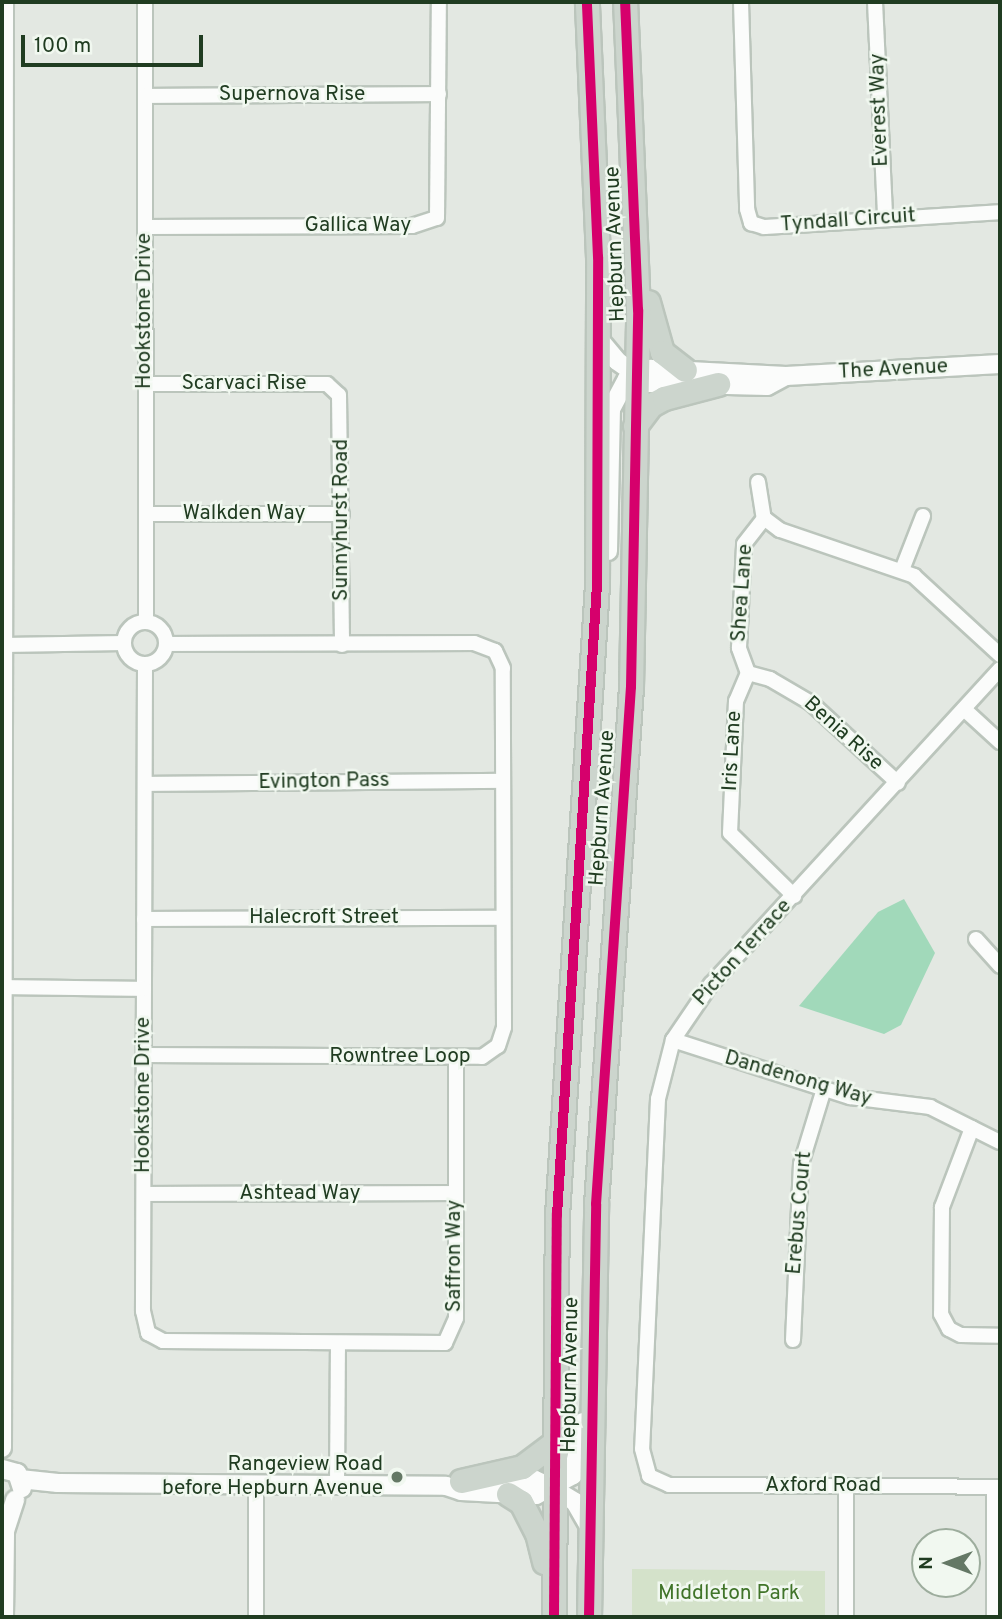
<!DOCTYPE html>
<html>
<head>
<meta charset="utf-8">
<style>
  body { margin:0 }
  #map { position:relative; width:1002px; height:1619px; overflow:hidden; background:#e3e8e2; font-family:Overpass,sans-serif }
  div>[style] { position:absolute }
  .green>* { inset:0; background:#d4e2ca }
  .water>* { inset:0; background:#a1d9ba }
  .roads { filter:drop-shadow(2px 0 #bbc5bc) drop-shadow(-2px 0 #bbc5bc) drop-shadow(0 2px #bbc5bc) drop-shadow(0 -2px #bbc5bc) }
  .minor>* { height:14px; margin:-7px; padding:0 7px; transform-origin:7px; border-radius:7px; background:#fbfcfb }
  .minor>.ring { margin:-7px; padding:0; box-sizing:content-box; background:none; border:14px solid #fbfcfb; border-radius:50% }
  .tertiary>* { height:18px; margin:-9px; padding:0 9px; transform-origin:9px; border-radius:9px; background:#fbfcfb }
  .primary>* { height:23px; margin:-11.5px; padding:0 11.5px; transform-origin:11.5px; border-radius:11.5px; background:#ccd5cd }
  .cycleway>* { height:10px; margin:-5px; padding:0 5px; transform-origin:5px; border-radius:5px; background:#d6006c }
  .dots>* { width:19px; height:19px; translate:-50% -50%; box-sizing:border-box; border:4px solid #f1f8f0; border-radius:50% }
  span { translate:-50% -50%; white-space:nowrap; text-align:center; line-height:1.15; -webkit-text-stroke:5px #f1f8f0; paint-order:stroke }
  .street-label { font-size:21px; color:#203c21 }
  .poi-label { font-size:21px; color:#203c21 }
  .right { translate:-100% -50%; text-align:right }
  .park-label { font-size:21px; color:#407429 }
  .frame { position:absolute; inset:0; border:4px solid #203c21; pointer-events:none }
  .north { position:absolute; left:911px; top:1528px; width:70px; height:70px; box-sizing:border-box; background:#f1f8f0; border:2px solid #9dad9d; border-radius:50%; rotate:270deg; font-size:19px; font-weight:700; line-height:28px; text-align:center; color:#203c21 }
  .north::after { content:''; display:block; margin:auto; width:24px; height:32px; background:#647865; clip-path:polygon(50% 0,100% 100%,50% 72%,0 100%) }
  .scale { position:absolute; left:21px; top:35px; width:182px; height:32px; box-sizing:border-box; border:4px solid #203c21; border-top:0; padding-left:9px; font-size:21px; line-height:24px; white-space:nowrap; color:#203c21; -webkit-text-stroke:5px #f1f8f0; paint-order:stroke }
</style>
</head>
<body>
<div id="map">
  <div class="green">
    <i style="clip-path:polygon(632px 1569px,825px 1571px,825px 1617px,632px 1617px)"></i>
  </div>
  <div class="water">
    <i style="clip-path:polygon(904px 899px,935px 953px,901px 1025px,884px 1034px,799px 1006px,878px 912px)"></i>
  </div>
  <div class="roads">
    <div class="minor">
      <i style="left:145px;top:2px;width:619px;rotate:89.91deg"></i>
      <i style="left:741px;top:2px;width:207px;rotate:88.3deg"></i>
      <i style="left:747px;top:209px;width:15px;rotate:74deg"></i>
      <i style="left:751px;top:223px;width:14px;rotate:17deg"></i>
      <i style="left:764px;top:227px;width:236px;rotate:-3.6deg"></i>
      <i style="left:875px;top:2px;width:216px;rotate:87.3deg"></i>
      <i style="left:145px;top:96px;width:294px;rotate:-0.4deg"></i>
      <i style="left:145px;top:227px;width:267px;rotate:-0.2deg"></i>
      <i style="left:412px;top:226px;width:26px;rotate:-18deg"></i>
      <i style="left:437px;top:218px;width:216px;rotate:-89.5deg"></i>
      <i style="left:146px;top:384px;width:181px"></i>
      <i style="left:327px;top:384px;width:16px;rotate:43deg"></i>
      <i style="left:339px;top:395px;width:250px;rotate:89.3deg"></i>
      <i style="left:758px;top:482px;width:36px;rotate:81deg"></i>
      <i style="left:764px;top:518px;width:20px;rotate:37deg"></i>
      <i style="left:780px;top:530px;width:142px;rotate:18.9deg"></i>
      <i style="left:914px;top:576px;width:117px;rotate:42.6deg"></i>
      <i style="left:146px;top:514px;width:196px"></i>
      <i style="left:902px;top:570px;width:58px;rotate:-68.7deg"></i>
      <i class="ring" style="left:124px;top:622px;width:28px;height:28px"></i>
      <i style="left:4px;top:645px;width:120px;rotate:-1deg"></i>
      <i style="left:145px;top:664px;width:647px;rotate:90.18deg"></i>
      <i style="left:143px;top:1311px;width:23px;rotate:77deg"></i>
      <i style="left:148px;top:1333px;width:17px;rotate:28deg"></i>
      <i style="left:163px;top:1341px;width:282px;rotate:0.4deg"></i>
      <i style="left:445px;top:1343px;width:27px;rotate:-66deg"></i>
      <i style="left:456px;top:1318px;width:261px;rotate:-90deg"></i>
      <i style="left:1000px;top:669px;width:427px;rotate:132.5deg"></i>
      <i style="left:711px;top:984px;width:68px;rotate:124.2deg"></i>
      <i style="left:673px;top:1040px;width:61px;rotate:104.3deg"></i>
      <i style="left:658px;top:1099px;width:350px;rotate:92.6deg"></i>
      <i style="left:642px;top:1449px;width:28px;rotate:75deg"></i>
      <i style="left:649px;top:1476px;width:22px;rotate:24deg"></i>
      <i style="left:669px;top:1485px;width:331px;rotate:0.3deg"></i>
      <i style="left:748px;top:673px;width:30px;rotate:113deg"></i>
      <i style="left:736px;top:701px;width:132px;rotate:92.6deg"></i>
      <i style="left:730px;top:833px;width:90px;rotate:44.5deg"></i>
      <i style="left:748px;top:673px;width:23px;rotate:15deg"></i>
      <i style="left:770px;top:679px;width:48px;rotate:30.3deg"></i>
      <i style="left:811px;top:703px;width:118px;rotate:42.6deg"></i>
      <i style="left:748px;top:673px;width:27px;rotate:-110deg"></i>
      <i style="left:739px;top:648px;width:104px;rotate:-87.2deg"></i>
      <i style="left:744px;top:544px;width:33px;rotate:-52deg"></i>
      <i style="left:964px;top:709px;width:49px;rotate:42.5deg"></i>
      <i style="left:145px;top:784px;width:358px;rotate:-0.5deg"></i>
      <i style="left:144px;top:919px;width:359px;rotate:-0.2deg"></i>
      <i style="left:976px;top:939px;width:36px;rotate:48deg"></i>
      <i style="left:3px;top:987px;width:141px;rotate:0.8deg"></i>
      <i style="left:673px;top:1040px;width:186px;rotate:17.9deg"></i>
      <i style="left:850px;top:1097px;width:81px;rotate:7.1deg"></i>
      <i style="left:930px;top:1107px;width:78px;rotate:26.6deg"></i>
      <i style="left:144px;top:1055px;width:338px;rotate:0.3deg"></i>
      <i style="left:482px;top:1057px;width:19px;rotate:-35deg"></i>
      <i style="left:498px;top:1046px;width:20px;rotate:-72deg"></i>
      <i style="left:504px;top:1027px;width:359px;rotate:-90.2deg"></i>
      <i style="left:503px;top:668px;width:19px;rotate:-115deg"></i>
      <i style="left:495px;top:651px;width:22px;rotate:-159deg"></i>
      <i style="left:474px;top:643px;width:307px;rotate:179.8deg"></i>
      <i style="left:972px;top:1128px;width:85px;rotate:110.8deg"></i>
      <i style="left:942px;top:1207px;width:107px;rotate:90.5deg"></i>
      <i style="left:941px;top:1314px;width:17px;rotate:62deg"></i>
      <i style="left:949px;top:1329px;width:13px;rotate:27deg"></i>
      <i style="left:961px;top:1335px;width:39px;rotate:1deg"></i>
      <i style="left:144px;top:1194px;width:312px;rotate:-0.2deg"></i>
      <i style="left:793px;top:1340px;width:176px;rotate:-87.4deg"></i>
      <i style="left:801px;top:1164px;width:78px;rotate:-73deg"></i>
      <i style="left:337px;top:1483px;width:138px;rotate:-89.6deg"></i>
      <i style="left:256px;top:1484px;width:133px;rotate:90deg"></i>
      <i style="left:994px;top:1487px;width:130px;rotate:90deg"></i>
      <i style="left:846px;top:1617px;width:131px;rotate:-90deg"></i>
    </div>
    <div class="tertiary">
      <i style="left:598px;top:338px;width:30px;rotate:50deg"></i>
      <i style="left:617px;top:361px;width:38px;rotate:35deg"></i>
      <i style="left:648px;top:383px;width:119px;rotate:1.4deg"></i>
      <i style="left:767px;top:386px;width:21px;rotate:-28deg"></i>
      <i style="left:608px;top:551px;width:142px;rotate:-88.8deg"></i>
      <i style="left:611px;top:409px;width:34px;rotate:-62deg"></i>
      <i style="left:627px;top:379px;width:26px;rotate:-23deg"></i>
      <i style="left:651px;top:369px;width:135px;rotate:3deg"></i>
      <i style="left:786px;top:376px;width:214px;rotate:-3.2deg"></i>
      <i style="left:2px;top:1448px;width:1446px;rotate:-89.92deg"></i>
      <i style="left:2px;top:1469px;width:16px;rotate:15deg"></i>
      <i style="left:17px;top:1473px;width:16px;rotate:72deg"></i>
      <i style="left:20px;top:1479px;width:38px;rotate:6deg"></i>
      <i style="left:58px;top:1483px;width:388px;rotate:0.4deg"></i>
      <i style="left:446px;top:1486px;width:16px;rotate:18deg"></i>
      <i style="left:461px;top:1491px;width:75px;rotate:3.1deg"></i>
      <i style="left:536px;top:1495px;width:42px;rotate:-28.4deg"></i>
      <i style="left:573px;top:1475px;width:54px;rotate:-79.3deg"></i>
      <i style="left:490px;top:1481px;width:45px;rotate:-1.3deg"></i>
      <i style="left:535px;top:1480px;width:19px;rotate:25deg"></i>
      <i style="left:552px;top:1488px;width:27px;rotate:31deg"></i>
      <i style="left:575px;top:1502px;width:28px;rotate:60deg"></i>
      <i style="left:4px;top:1617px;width:86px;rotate:-89.3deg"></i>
      <i style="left:5px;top:1531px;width:33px;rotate:-72deg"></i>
    </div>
    <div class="primary">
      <i style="left:648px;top:302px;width:52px;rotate:74.4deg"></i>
      <i style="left:662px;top:352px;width:29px;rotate:38deg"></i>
      <i style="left:635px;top:426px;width:26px;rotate:-53deg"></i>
      <i style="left:651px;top:405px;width:15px;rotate:-28deg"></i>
      <i style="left:664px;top:398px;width:56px;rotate:-14.5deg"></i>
      <i style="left:461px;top:1481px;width:63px;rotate:-12.9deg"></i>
      <i style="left:522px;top:1467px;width:38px;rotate:-37deg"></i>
      <i style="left:508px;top:1494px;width:15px;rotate:32deg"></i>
      <i style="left:521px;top:1502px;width:35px;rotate:63deg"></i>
      <i style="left:537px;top:1533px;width:30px;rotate:76deg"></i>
      <i style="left:554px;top:1617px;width:402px;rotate:-89.6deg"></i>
      <i style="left:557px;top:1215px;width:631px;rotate:-86.37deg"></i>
      <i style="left:597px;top:585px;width:328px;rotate:-89.8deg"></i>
      <i style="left:598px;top:257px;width:255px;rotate:-92.5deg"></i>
      <i style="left:589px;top:1617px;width:413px;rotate:-89deg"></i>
      <i style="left:596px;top:1204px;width:518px;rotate:-86.13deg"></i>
      <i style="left:631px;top:687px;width:377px;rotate:-88.9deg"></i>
      <i style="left:638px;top:310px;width:308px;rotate:-92.4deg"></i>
    </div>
  </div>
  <div class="cycleway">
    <i style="left:554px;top:1617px;width:402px;rotate:-89.6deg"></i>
    <i style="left:557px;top:1215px;width:631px;rotate:-86.37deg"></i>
    <i style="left:597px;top:585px;width:328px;rotate:-89.8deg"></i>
    <i style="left:598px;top:257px;width:255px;rotate:-92.5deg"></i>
    <i style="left:589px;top:1617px;width:413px;rotate:-89deg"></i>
    <i style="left:596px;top:1204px;width:518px;rotate:-86.13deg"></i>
    <i style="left:631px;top:687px;width:377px;rotate:-88.9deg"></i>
    <i style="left:638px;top:310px;width:308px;rotate:-92.4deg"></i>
  </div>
  <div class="dots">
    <i style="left:397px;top:1477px;background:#647865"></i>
  </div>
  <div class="street-label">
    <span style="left:292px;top:95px">Supernova Rise</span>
    <span style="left:880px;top:110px;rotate:-92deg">Everest Way</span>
    <span style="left:848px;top:221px;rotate:-4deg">Tyndall Circuit</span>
    <span style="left:358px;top:226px">Gallica Way</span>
    <span style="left:616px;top:244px;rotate:-92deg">Hepburn Avenue</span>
    <span style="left:145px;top:311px;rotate:-90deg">Hookstone Drive</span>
    <span style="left:893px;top:370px;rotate:-3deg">The Avenue</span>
    <span style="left:244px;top:384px">Scarvaci Rise</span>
    <span style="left:244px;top:514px">Walkden Way</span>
    <span style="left:342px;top:520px;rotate:-90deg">Sunnyhurst Road</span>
    <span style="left:743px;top:593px;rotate:-86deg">Shea Lane</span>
    <span style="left:843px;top:734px;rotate:42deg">Benia Rise</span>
    <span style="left:733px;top:751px;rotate:-87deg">Iris Lane</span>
    <span style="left:324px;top:782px;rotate:-1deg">Evington Pass</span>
    <span style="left:603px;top:808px;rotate:-86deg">Hepburn Avenue</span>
    <span style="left:324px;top:918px">Halecroft Street</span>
    <span style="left:743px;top:953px;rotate:-48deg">Picton Terrace</span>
    <span style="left:400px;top:1057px">Rowntree Loop</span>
    <span style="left:798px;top:1079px;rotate:16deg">Dandenong Way</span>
    <span style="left:144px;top:1095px;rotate:-90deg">Hookstone Drive</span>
    <span style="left:300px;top:1194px">Ashtead Way</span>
    <span style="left:800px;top:1213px;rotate:-85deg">Erebus Court</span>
    <span style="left:455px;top:1256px;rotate:-90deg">Saffron Way</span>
    <span style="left:571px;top:1375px;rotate:-89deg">Hepburn Avenue</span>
    <span style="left:823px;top:1486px">Axford Road</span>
  </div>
  <div class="poi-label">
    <span class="right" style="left:383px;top:1477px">Rangeview Road<br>before Hepburn Avenue</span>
  </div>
  <div class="park-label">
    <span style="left:729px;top:1594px">Middleton Park</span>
  </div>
  <div class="frame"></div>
  <div class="north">N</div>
  <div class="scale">100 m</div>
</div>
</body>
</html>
